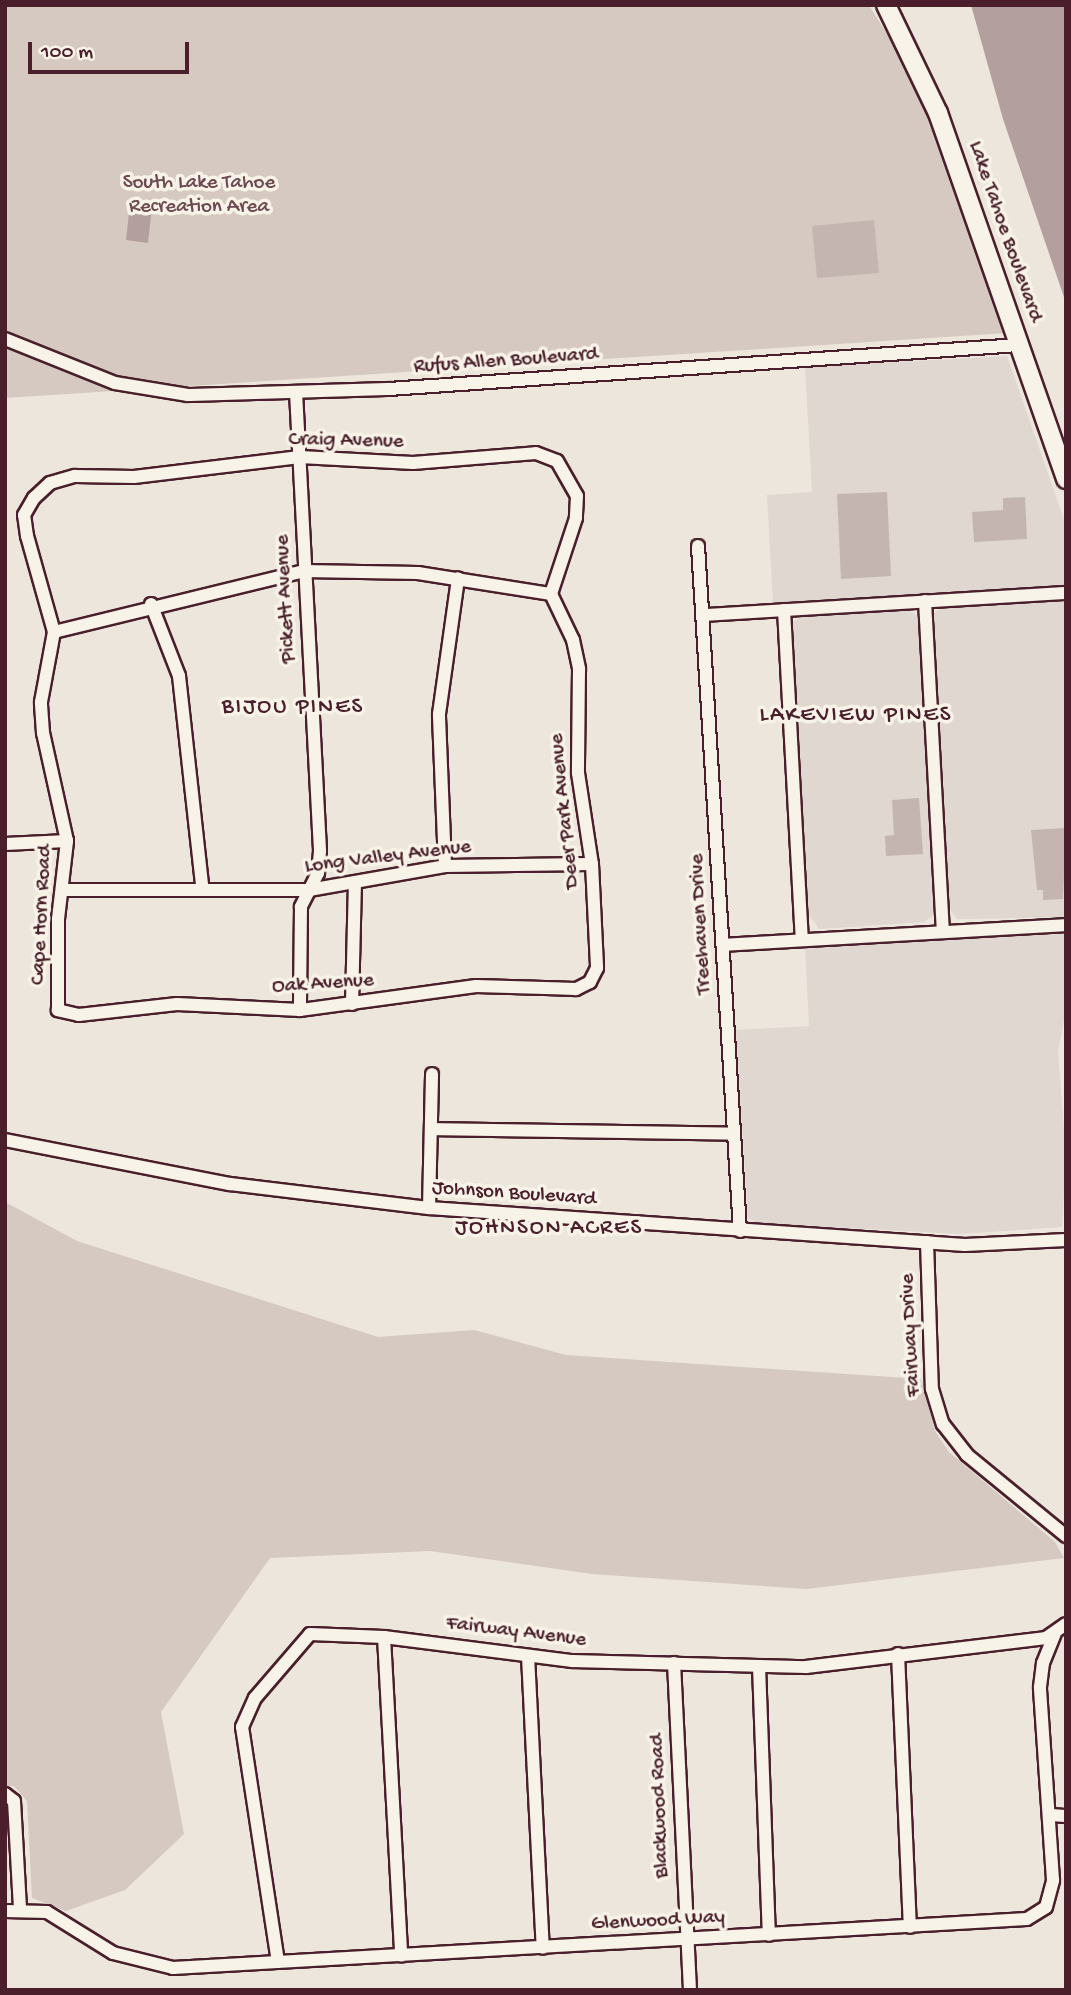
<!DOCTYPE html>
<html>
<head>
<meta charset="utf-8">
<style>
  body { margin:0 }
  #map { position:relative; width:1071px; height:1995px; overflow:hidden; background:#ece6dd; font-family:"Gochi Hand",sans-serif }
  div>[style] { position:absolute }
  .built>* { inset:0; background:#e0d7d0 }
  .green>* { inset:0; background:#d5c9c2 }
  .water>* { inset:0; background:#b39f9d }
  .building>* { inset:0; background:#c4b5b0 }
  .roads { filter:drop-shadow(2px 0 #4a1f2b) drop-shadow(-2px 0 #4a1f2b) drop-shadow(0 2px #4a1f2b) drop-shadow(0 -2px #4a1f2b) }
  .minor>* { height:12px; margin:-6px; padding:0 6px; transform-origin:6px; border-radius:6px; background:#f7f3e8 }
  .highway>* { height:18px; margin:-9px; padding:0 9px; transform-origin:9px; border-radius:9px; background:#f7f3e8 }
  span { translate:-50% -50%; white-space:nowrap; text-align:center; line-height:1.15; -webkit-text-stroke:7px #f7f3e8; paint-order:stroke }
  .park-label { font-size:21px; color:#6d4a51 }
  .street-label { font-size:21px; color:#4a1f2b }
  .neighbourhood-label { font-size:23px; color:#4a1f2b; letter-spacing:2px }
  .frame { position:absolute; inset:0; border:7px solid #4a1f2b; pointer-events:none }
  .scale { position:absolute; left:28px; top:42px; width:161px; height:32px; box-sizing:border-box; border:4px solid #4a1f2b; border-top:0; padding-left:9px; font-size:21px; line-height:24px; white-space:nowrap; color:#4a1f2b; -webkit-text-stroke:5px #f7f3e8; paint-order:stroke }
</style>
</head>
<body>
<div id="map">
  <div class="built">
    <i style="clip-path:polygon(1007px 356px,1066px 525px,1066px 586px,773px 604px,767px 495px,812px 492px,805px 367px)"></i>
    <i style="clip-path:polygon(1066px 599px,1066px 917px,957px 919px,950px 909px,934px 613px,943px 607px)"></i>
    <i style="clip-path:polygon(906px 609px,917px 615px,920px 627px,936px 914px,924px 922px,819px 929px,809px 915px,793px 622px,803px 616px)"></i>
    <i style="clip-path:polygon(1066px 934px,1066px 1010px,1058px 1051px,1066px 1157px,1062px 1227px,961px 1234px,758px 1223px,748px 1218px,736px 1030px,809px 1026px,805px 945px)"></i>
  </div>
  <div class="green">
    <i style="clip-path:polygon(5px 5px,869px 5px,919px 86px,1007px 333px,5px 398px)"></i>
    <i style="clip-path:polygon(5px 1202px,77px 1241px,378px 1337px,474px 1330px,566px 1355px,921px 1379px,935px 1431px,949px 1452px,1055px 1542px,1064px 1558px,806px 1589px,592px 1574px,430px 1551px,270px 1558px,161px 1712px,184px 1834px,125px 1890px,66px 1911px,32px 1898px,27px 1801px,14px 1786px,5px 1786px)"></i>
  </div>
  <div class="water">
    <i style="clip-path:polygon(971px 5px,1066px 5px,1066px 303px,1003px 119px)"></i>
    <i style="clip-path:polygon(130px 204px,152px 207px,148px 243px,126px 240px)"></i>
  </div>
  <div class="building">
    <i style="clip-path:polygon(874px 220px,879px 273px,817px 278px,812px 226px)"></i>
    <i style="clip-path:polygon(887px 492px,891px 576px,841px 579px,837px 494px)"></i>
    <i style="clip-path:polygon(1025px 497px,1027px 539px,974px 542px,972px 512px,1003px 510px,1003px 498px)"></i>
    <i style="clip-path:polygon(919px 798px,923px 854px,886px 856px,885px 836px,894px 835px,892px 800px)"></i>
    <i style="clip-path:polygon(1066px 828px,1063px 899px,1043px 900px,1043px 890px,1037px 890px,1031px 830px)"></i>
  </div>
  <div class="roads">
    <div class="minor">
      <i style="left:5px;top:339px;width:118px;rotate:21.8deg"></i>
      <i style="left:115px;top:383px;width:74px;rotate:9.3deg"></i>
      <i style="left:188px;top:395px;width:201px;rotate:-1.7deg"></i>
      <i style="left:389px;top:389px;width:631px;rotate:-4deg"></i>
      <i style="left:296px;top:392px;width:460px;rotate:87deg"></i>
      <i style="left:320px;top:851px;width:22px;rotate:95deg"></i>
      <i style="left:318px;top:873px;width:38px;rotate:117deg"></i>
      <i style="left:301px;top:907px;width:103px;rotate:90.6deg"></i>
      <i style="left:536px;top:453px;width:22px;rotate:21deg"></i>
      <i style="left:557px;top:461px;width:40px;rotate:60.3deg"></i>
      <i style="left:577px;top:496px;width:22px;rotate:93deg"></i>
      <i style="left:576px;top:518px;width:80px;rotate:108.2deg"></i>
      <i style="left:551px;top:594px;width:51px;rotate:64.4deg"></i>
      <i style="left:573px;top:640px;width:30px;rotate:78deg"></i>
      <i style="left:579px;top:669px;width:104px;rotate:90.6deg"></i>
      <i style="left:578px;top:773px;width:92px;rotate:81.3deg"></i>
      <i style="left:592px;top:864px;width:104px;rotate:87.2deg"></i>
      <i style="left:597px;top:968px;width:16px;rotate:117deg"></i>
      <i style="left:590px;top:982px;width:16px;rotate:153deg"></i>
      <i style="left:576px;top:989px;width:100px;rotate:-178.3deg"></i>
      <i style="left:476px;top:986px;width:178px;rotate:172.2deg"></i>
      <i style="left:300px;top:1010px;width:123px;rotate:-177.2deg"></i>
      <i style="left:177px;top:1004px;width:99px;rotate:173.6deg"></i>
      <i style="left:79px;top:1015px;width:22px;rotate:-167deg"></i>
      <i style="left:58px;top:1010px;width:91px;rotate:-90deg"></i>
      <i style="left:58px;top:919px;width:79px;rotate:-83.4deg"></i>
      <i style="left:67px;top:841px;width:111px;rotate:-102.5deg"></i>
      <i style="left:43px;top:733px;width:31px;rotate:-94deg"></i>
      <i style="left:41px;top:702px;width:71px;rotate:-79.5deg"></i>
      <i style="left:54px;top:632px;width:100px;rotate:-105.7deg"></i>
      <i style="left:27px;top:536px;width:21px;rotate:-98deg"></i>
      <i style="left:24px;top:515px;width:20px;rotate:-60deg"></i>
      <i style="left:34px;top:498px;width:22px;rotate:-43deg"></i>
      <i style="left:50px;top:483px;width:26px;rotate:-16deg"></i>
      <i style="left:75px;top:476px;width:59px;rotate:1deg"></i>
      <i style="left:134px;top:477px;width:167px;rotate:-6.9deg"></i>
      <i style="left:300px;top:457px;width:113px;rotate:3deg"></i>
      <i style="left:413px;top:463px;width:123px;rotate:-4.6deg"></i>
      <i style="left:698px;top:546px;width:686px;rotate:86.49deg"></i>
      <i style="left:925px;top:601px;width:329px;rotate:86.9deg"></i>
      <i style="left:151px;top:604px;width:77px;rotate:68.7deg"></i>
      <i style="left:179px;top:676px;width:211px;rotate:83.7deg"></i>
      <i style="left:784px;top:610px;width:329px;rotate:86.9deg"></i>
      <i style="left:705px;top:615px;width:362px;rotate:-3.5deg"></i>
      <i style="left:54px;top:632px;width:257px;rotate:-13.7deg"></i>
      <i style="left:304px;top:571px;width:114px;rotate:1deg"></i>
      <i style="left:418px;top:573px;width:135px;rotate:9deg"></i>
      <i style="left:5px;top:844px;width:62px;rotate:-2.8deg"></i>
      <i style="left:445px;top:866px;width:152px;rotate:-92.3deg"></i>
      <i style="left:439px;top:714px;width:137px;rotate:-82deg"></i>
      <i style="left:63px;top:890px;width:246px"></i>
      <i style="left:309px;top:890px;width:138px;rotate:-10deg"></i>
      <i style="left:445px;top:866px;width:147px;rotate:-0.8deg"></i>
      <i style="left:723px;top:945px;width:344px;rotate:-3.3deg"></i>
      <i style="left:352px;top:1004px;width:121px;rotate:-88.6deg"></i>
      <i style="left:432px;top:1129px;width:302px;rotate:0.9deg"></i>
      <i style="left:5px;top:1140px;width:229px;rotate:11.1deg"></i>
      <i style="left:230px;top:1184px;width:200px;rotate:6.9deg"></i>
      <i style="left:429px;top:1208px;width:537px;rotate:3.95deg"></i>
      <i style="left:965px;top:1245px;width:101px;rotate:-2.8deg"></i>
      <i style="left:429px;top:1208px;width:134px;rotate:-88.7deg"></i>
      <i style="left:927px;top:1242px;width:147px;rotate:88.1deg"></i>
      <i style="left:932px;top:1389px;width:37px;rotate:73deg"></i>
      <i style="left:943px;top:1424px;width:39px;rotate:52deg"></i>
      <i style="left:967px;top:1455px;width:128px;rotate:39.3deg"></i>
      <i style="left:384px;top:1637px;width:319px;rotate:86.9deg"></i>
      <i style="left:898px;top:1654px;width:273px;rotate:87.5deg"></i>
      <i style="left:528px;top:1656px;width:292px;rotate:87.1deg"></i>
      <i style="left:674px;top:1663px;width:327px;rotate:87.2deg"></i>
      <i style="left:759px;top:1666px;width:269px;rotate:87.9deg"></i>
      <i style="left:5px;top:1794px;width:11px;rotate:38deg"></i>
      <i style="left:14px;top:1801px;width:108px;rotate:86.8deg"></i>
      <i style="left:1050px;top:1815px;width:16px;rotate:4deg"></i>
      <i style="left:5px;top:1911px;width:42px;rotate:1.4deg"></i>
      <i style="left:47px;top:1912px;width:78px;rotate:31.8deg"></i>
      <i style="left:113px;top:1953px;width:62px;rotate:14deg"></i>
      <i style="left:173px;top:1968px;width:855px;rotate:-3.28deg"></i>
      <i style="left:1027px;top:1919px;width:22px;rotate:-32deg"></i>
      <i style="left:1046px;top:1907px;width:28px;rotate:-75deg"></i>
      <i style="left:1053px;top:1880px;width:193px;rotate:-93.9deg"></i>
      <i style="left:1040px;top:1687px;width:24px;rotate:-83deg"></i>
      <i style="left:1043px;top:1663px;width:31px;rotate:-68deg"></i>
      <i style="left:278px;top:1962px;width:238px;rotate:-98.7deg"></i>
      <i style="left:242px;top:1727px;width:32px;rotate:-66deg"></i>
      <i style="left:255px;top:1698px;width:84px;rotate:-49.3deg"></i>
      <i style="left:310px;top:1634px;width:74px;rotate:2.3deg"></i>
      <i style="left:384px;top:1637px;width:190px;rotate:7.3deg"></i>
      <i style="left:572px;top:1661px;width:234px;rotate:1.5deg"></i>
      <i style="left:806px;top:1667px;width:242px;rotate:-6.9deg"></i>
      <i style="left:1046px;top:1638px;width:24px;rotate:-35deg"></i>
    </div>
    <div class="highway">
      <i style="left:886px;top:5px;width:120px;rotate:64.3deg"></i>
      <i style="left:938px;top:113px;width:388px;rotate:70.7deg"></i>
    </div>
  </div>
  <div class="park-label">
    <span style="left:199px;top:196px">South Lake Tahoe<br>Recreation Area</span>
  </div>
  <div class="street-label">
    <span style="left:1004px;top:232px;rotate:71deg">Lake Tahoe Boulevard</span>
    <span style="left:506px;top:362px;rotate:-4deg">Rufus Allen Boulevard</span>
    <span style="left:346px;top:442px;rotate:1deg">Craig Avenue</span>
    <span style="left:287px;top:599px;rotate:-93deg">Pickett Avenue</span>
    <span style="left:566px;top:811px;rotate:-96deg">Deer Park Avenue</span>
    <span style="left:388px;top:858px;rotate:-7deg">Long Valley Avenue</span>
    <span style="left:43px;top:915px;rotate:-87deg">Cape Horn Road</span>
    <span style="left:702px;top:924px;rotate:-93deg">Treehaven Drive</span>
    <span style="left:323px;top:985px;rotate:-4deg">Oak Avenue</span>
    <span style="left:514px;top:1195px;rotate:4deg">Johnson Boulevard</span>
    <span style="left:912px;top:1335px;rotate:-93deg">Fairway Drive</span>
    <span style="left:516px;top:1633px;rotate:7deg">Fairway Avenue</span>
    <span style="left:661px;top:1806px;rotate:-92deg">Blackwood Road</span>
    <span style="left:658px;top:1922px;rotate:-3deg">Glenwood Way</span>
  </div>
  <div class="neighbourhood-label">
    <span style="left:293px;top:708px">BIJOU PINES</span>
    <span style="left:856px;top:716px">LAKEVIEW PINES</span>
    <span style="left:549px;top:1229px">JOHNSON ACRES</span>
  </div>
  <div class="frame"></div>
  <div class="scale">100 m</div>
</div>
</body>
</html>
